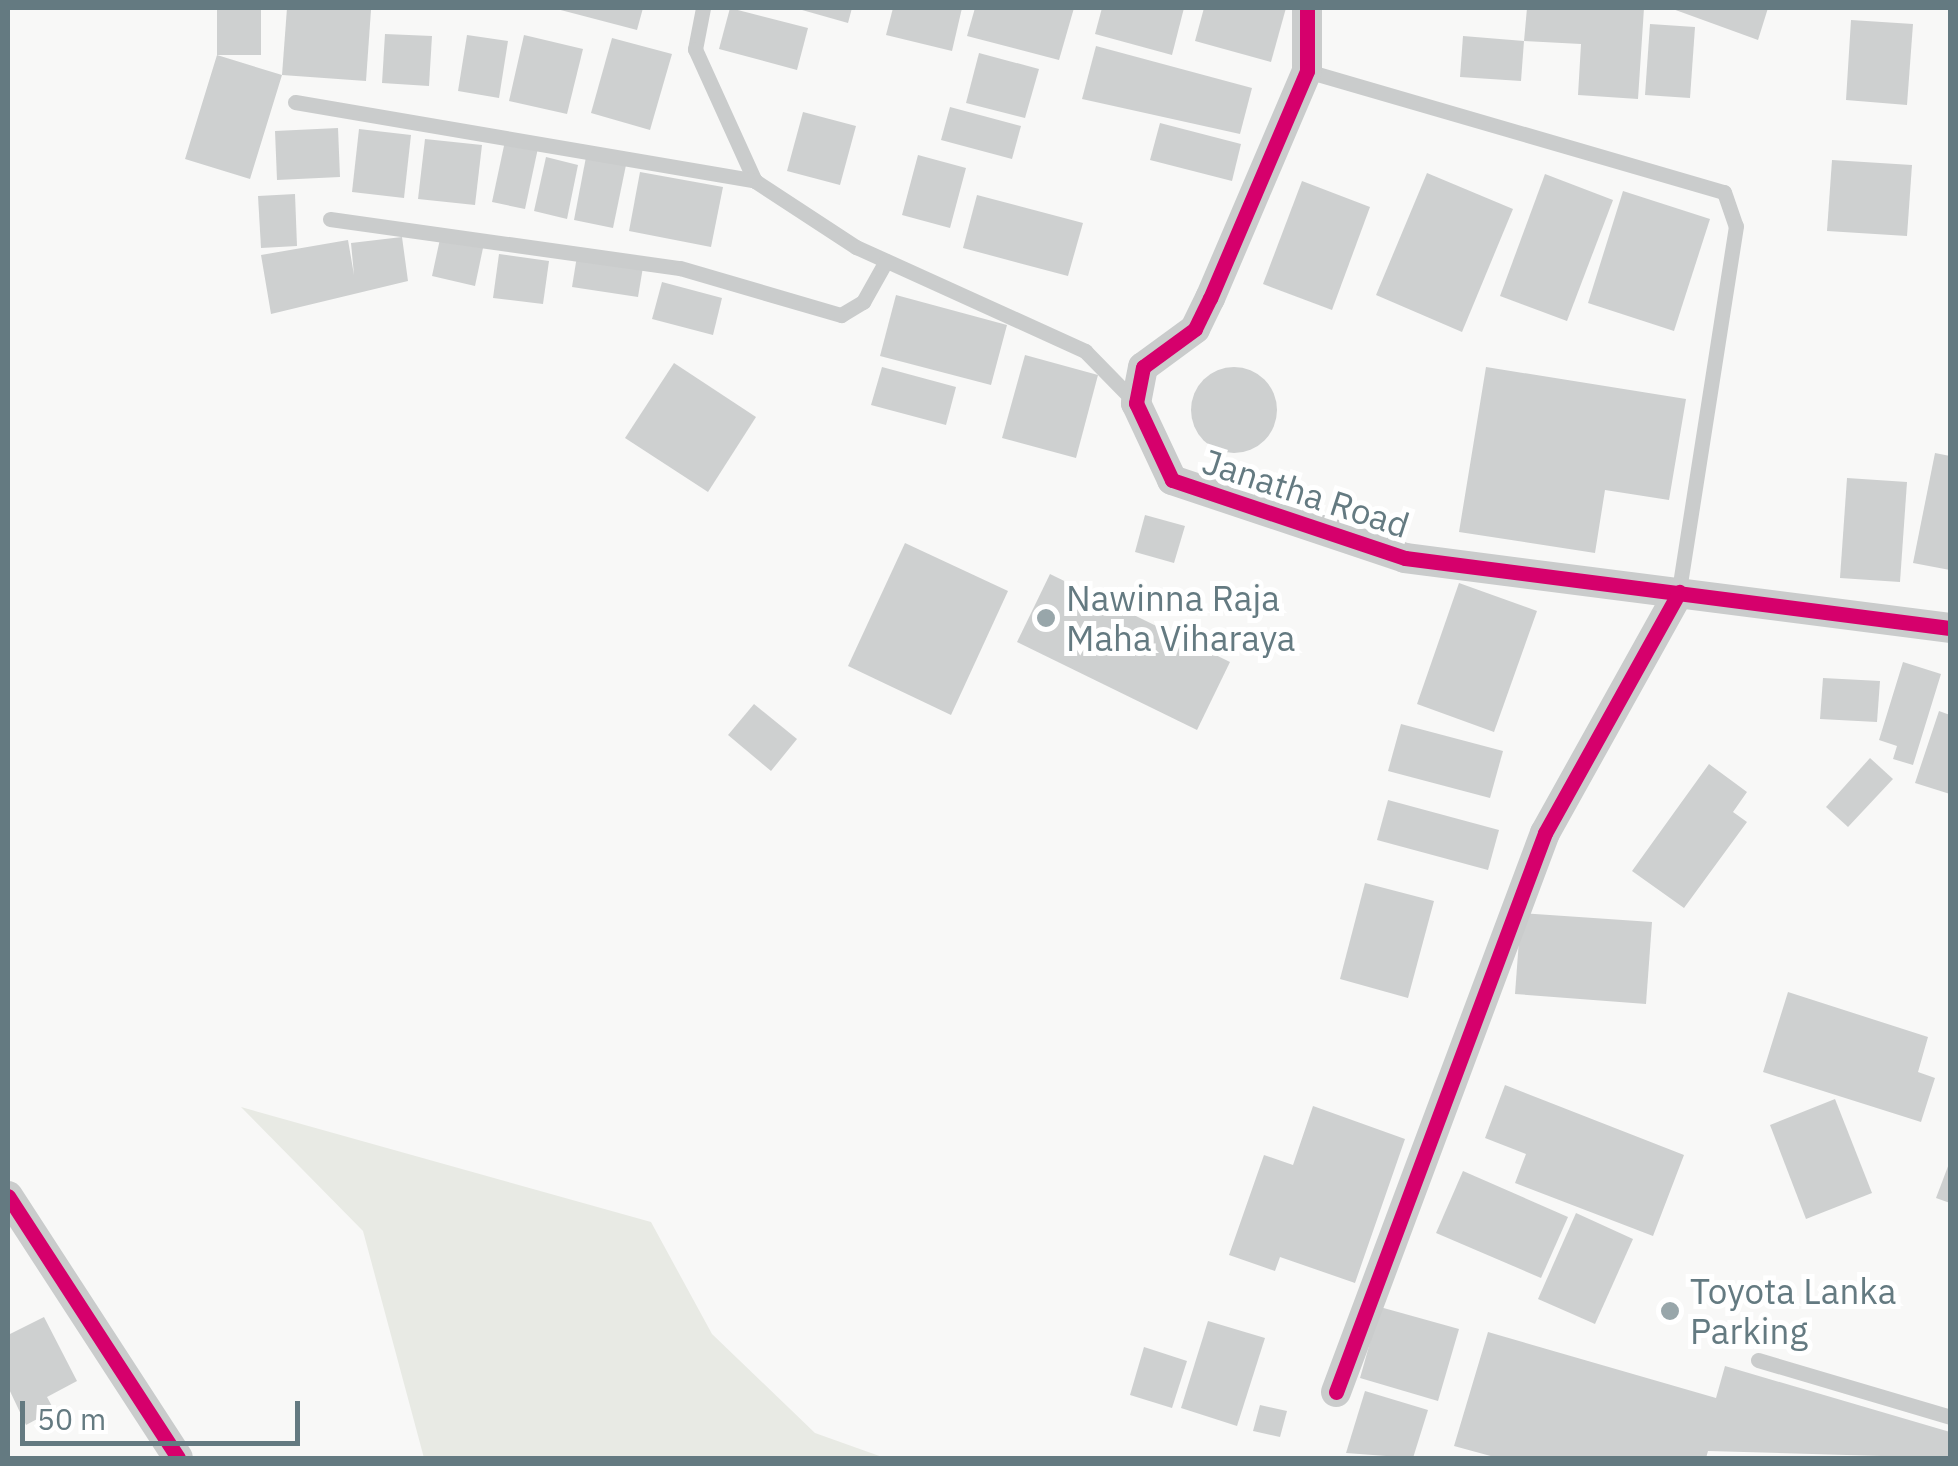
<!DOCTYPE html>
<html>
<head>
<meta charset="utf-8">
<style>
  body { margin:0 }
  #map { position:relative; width:1958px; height:1466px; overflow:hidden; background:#f8f8f7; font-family:"IBM Plex Sans",sans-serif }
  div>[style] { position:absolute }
  .green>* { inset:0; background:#e8eae4 }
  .building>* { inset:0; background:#ced0d0 }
  .round { border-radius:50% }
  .service>* { height:15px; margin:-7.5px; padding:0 7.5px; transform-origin:7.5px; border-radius:7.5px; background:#cacccc }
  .minor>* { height:30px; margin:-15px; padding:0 15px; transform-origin:15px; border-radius:15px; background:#cacccc }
  .cycleway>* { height:15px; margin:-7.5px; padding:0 7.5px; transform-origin:7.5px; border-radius:7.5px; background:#d6006c }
  .dots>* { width:28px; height:28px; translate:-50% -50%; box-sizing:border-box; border:5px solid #fff; border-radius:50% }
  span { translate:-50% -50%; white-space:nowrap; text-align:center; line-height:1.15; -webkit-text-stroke:10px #fff; paint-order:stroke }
  .street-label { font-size:35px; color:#647a81 }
  .poi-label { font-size:35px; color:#647a81 }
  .left { translate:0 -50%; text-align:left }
  .frame { position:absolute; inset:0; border:10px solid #647a81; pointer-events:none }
  .scale { position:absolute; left:20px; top:1401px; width:280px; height:45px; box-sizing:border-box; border:5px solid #647a81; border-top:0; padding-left:12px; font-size:30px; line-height:35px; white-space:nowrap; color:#647a81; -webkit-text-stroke:8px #fff; paint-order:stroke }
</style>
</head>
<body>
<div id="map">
  <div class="green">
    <i style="clip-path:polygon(241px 1107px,651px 1222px,712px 1334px,815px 1433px,885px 1458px,424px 1458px,363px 1231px)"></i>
  </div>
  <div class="building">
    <i style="clip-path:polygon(217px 8px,261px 8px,261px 55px,217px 55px,282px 75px,250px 179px,185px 159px,217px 55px)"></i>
    <i style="clip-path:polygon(287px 8px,371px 10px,366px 81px,282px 75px)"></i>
    <i style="clip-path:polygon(553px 8px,643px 8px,637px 30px)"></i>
    <i style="clip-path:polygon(730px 8px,808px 28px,797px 70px,719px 49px)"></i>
    <i style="clip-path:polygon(795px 8px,852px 8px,848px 23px)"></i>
    <i style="clip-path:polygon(893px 8px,962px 8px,952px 51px,886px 35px)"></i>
    <i style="clip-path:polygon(975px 8px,1074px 8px,1059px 60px,967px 36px)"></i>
    <i style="clip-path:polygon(1102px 8px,1184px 8px,1172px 55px,1095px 34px)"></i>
    <i style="clip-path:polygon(1204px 8px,1286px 8px,1271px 62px,1195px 41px)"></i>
    <i style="clip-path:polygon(1527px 8px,1644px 8px,1638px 99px,1578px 95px,1581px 44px,1524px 41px)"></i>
    <i style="clip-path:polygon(1670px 8px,1768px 8px,1758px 40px)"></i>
    <i style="clip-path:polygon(1851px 20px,1913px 24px,1907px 105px,1846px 100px)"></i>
    <i style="clip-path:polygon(1650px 24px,1695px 27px,1690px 98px,1645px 95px)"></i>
    <i style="clip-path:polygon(385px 34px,432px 36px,429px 86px,382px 83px)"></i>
    <i style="clip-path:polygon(467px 35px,508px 41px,499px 98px,458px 91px)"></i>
    <i style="clip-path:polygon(524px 35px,583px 49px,567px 114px,509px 101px)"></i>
    <i style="clip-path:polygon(1463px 36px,1524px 41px,1521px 81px,1460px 77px)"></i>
    <i style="clip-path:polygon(612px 38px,672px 54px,650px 130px,591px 113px)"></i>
    <i style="clip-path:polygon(1096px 46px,1252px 88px,1240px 134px,1082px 99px)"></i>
    <i style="clip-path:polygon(979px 53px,1039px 69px,1025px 118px,966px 103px)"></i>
    <i style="clip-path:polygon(950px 107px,1021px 126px,1012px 159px,941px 140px)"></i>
    <i style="clip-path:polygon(803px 112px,856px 126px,840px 185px,787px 171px)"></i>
    <i style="clip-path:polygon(1160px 123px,1241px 144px,1232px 181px,1150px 160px)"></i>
    <i style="clip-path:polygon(338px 128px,340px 177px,277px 180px,275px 131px)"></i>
    <i style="clip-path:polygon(359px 129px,411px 135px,404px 198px,352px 192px)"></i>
    <i style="clip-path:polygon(425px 139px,482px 145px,475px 205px,418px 199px)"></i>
    <i style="clip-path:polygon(505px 141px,538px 148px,525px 209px,492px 202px)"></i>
    <i style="clip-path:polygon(918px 155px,966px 168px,950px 228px,902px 215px)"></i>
    <i style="clip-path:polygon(546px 157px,578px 165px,567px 219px,534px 211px)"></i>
    <i style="clip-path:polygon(586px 157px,626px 165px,613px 228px,574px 220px)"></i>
    <i style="clip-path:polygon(1832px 160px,1912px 165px,1907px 236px,1827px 231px)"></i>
    <i style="clip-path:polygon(640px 172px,723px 187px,711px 247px,629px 231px)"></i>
    <i style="clip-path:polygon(1427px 173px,1513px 209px,1462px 332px,1376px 295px)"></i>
    <i style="clip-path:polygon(1545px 174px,1613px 200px,1567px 321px,1500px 296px)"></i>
    <i style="clip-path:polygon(1302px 181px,1370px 207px,1332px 310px,1263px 284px)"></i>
    <i style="clip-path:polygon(1623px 191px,1710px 219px,1674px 331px,1588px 303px)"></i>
    <i style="clip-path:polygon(295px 194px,297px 246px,261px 248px,258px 196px)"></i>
    <i style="clip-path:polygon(977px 195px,1083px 223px,1068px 276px,963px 248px)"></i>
    <i style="clip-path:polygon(402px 237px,408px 281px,271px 314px,261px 255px,348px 240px,354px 275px,351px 243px)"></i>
    <i style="clip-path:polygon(440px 239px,483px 248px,475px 286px,432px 276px)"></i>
    <i style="clip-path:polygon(499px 254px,549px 261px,543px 304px,493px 298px)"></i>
    <i style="clip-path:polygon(577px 256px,643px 267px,638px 297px,572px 287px)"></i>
    <i style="clip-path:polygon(662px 282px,722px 298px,713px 335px,652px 319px)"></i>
    <i style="clip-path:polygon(896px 295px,1007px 325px,991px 385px,880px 356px)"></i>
    <i style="clip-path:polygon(1025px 355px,1098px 375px,1076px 458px,1002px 438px)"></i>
    <i style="clip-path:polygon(674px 363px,756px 417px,708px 492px,625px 438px)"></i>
    <i class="round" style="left:1191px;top:367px;width:86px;height:86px"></i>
    <i style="clip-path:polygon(882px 367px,956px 387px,946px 425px,871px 405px)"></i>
    <i style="clip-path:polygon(1486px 367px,1686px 399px,1669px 500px,1605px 490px,1595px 553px,1459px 532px)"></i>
    <i style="clip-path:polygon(1935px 453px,1950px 456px,1950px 570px,1913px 563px)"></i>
    <i style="clip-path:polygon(1847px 478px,1907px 482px,1900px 582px,1840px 578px)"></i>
    <i style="clip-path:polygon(1145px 515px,1185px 526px,1174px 563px,1135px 552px)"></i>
    <i style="clip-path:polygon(905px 543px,1008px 591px,951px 715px,848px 666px)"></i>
    <i style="clip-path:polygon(1050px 574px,1230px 662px,1197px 730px,1017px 642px)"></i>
    <i style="clip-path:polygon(1459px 583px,1537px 611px,1494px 732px,1417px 704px)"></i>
    <i style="clip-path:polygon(1903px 662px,1941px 674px,1913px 765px,1893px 759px,1897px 746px,1879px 740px)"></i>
    <i style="clip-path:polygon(1823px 678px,1880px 681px,1877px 722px,1820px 719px)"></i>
    <i style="clip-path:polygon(754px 704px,797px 739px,771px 771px,728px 735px)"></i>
    <i style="clip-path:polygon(1939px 711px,1950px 715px,1950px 794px,1915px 783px)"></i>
    <i style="clip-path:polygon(1401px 724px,1503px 751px,1490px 798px,1388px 771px)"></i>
    <i style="clip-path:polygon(1870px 758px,1893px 779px,1848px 827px,1826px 807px)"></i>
    <i style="clip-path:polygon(1709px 764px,1747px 792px,1733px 812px,1747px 822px,1684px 908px,1632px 871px)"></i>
    <i style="clip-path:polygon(1388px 800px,1499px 830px,1488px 870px,1377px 840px)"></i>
    <i style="clip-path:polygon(1365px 883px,1434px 901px,1408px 998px,1340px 979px)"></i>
    <i style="clip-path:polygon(1521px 913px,1652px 922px,1646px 1004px,1515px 994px)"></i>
    <i style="clip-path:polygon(1788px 992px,1928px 1037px,1918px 1072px,1935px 1078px,1921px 1122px,1763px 1072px)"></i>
    <i style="clip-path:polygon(1505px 1085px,1684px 1155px,1653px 1236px,1515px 1183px,1526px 1154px,1485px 1138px)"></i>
    <i style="clip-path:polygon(1835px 1099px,1872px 1193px,1806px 1219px,1770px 1125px)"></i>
    <i style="clip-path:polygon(1313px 1106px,1405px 1139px,1355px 1283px,1280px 1257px,1275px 1271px,1229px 1255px,1264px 1155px,1293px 1165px)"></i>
    <i style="clip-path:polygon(1950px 1161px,1950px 1203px,1936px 1198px)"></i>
    <i style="clip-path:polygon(1463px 1171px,1568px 1217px,1541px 1278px,1436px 1233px)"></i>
    <i style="clip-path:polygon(1576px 1213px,1633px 1239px,1595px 1324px,1538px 1299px)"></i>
    <i style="clip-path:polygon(1380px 1307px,1459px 1329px,1438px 1401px,1360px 1378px)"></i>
    <i style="clip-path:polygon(44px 1317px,77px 1381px,47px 1397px,54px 1410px,26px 1425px,8px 1387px,8px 1335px)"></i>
    <i style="clip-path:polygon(1208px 1321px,1265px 1338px,1237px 1426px,1181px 1408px)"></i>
    <i style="clip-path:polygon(1488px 1332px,1716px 1398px,1725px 1366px,1950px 1432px,1950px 1458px,1708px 1451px,1706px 1458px,1498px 1458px,1454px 1446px)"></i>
    <i style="clip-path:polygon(1144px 1347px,1187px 1361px,1172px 1408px,1130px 1395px)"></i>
    <i style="clip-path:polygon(1365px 1391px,1428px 1410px,1413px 1458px,1346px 1453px)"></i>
    <i style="clip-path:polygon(1260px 1405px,1287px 1411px,1280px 1437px,1253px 1431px)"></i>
  </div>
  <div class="service">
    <i style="left:703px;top:8px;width:42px;rotate:101deg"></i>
    <i style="left:695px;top:49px;width:145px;rotate:65.6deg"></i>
    <i style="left:755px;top:181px;width:121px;rotate:33.2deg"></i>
    <i style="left:856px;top:247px;width:252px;rotate:24.4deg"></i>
    <i style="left:1085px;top:351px;width:71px;rotate:45.6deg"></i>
    <i style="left:1307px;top:71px;width:434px;rotate:16.2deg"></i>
    <i style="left:1724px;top:192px;width:36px;rotate:71deg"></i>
    <i style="left:1736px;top:226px;width:370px;rotate:98.9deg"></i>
    <i style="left:295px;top:102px;width:467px;rotate:9.7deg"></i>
    <i style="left:330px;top:219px;width:353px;rotate:8deg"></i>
    <i style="left:680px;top:268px;width:168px;rotate:16.3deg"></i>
    <i style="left:841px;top:315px;width:26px;rotate:-31deg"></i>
    <i style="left:863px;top:302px;width:47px;rotate:-60.7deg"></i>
    <i style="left:1758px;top:1360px;width:200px;rotate:16.5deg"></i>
  </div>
  <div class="minor">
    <i style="left:1307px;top:8px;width:63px;rotate:90deg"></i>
    <i style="left:1307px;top:71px;width:247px;rotate:113.1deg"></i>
    <i style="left:1210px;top:298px;width:34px;rotate:116deg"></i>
    <i style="left:1195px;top:329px;width:64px;rotate:143.8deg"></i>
    <i style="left:1143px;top:367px;width:37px;rotate:101deg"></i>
    <i style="left:1136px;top:403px;width:85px;rotate:64.9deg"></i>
    <i style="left:1172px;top:480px;width:246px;rotate:18.5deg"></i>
    <i style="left:1405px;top:558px;width:549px;rotate:7.32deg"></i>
    <i style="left:8px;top:1196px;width:312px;rotate:57deg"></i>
    <i style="left:1336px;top:1392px;width:597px;rotate:-69.5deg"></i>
    <i style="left:1545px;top:833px;width:276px;rotate:-60.9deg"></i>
  </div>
  <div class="cycleway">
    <i style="left:1307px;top:8px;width:63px;rotate:90deg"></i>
    <i style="left:1307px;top:71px;width:247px;rotate:113.1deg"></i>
    <i style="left:1210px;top:298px;width:34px;rotate:116deg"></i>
    <i style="left:1195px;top:329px;width:64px;rotate:143.8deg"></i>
    <i style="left:1143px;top:367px;width:37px;rotate:101deg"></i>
    <i style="left:1136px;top:403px;width:85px;rotate:64.9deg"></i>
    <i style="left:1172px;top:480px;width:246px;rotate:18.5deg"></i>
    <i style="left:1405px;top:558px;width:549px;rotate:7.32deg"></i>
    <i style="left:8px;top:1196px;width:312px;rotate:57deg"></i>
    <i style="left:1336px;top:1392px;width:597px;rotate:-69.5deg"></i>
    <i style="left:1545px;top:833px;width:276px;rotate:-60.9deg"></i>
  </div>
  <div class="dots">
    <i style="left:1046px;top:618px;background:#98a6aa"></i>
    <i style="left:1670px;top:1311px;background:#98a6aa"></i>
  </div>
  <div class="street-label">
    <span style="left:1306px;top:493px;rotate:18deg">Janatha Road</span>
  </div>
  <div class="poi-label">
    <span class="left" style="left:1066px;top:618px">Nawinna Raja<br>Maha Viharaya</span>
    <span class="left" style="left:1690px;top:1311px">Toyota Lanka<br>Parking</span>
  </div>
  <div class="frame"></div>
  <div class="scale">50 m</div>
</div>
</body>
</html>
